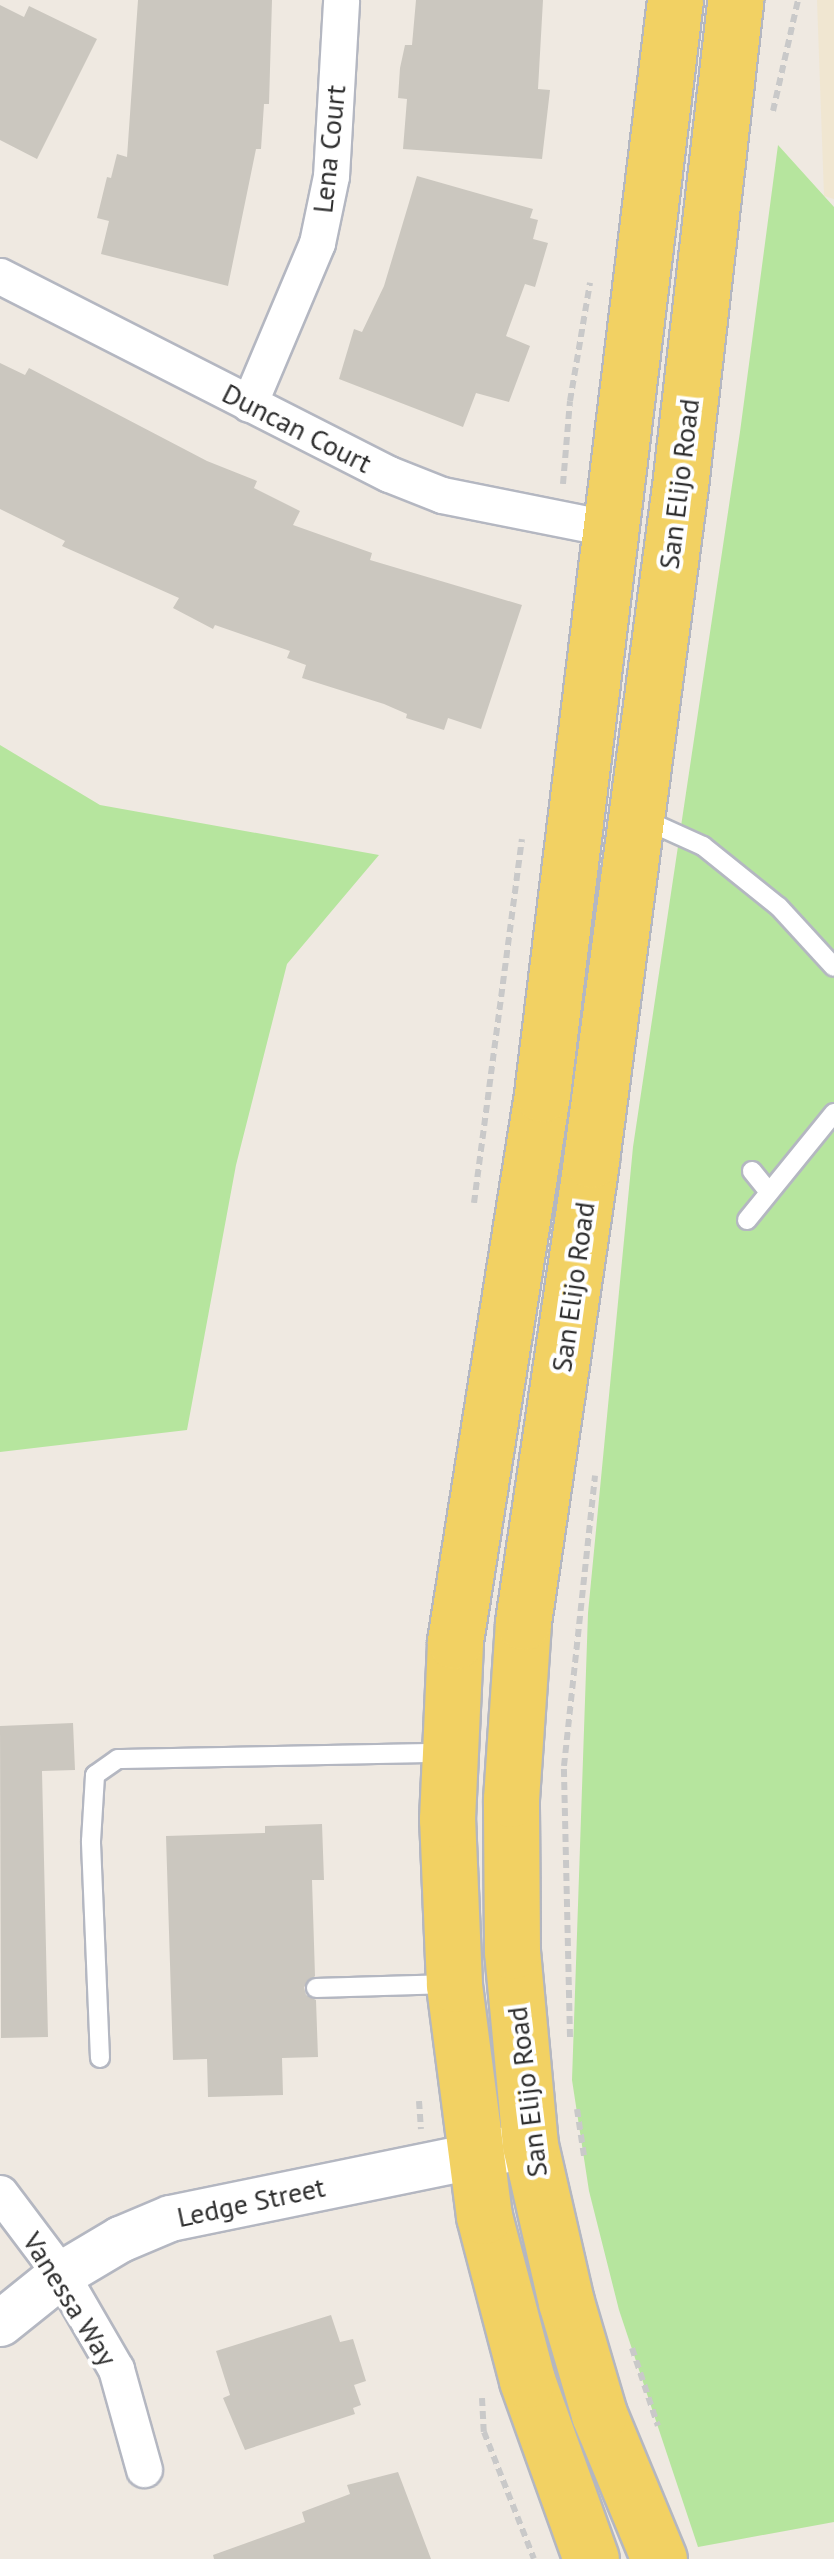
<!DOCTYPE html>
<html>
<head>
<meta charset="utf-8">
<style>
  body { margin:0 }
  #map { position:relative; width:834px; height:2559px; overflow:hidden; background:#efe9e1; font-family:"PT Sans",sans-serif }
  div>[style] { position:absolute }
  .education>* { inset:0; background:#f0e6d1 }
  .green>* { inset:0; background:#b6e59e }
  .building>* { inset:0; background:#cbc7bf }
  .path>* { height:6px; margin-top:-3px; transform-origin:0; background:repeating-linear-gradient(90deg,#c9c9c9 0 8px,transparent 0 13px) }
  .roads { filter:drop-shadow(2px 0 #b4b7c1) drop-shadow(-2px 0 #b4b7c1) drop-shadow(0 2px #b4b7c1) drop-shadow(0 -2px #b4b7c1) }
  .service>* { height:18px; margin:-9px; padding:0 9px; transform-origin:9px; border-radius:9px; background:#fff }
  .minor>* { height:35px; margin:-17.5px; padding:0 17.5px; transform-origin:17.5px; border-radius:17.5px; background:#fff }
  .tertiary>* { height:45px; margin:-22.5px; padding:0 22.5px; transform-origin:22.5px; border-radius:22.5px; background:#fff }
  .primary>* { height:55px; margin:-27.5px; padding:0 27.5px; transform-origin:27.5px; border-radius:27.5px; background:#f2d163 }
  span { translate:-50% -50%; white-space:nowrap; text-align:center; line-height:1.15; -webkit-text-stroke:8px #fff; paint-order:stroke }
  .street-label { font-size:28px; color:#2e2e2e }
</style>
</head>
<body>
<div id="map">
  <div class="education">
    <i style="clip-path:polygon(817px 0,834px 0,834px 199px,824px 196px)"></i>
  </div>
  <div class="green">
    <i style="clip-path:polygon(778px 145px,834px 207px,834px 2522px,698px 2547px,619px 2310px,589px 2191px,572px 2080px,588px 1613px,633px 1147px,740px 432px)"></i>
    <i style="clip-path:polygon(0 745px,100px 805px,379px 855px,287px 964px,236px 1165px,187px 1430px,0 1452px)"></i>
  </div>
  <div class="building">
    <i style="clip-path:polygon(138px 0,272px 0,269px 104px,264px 104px,261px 149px,256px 149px,228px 286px,101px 254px,109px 221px,97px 218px,107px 177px,111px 178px,117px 154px,127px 157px)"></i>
    <i style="clip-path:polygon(416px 0,543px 0,538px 89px,550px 90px,542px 159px,403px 149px,407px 99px,398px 98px,400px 68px,405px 45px,412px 45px)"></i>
    <i style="clip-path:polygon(0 5px,24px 17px,29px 6px,97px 39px,37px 159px,0 140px)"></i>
    <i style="clip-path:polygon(417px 176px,533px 209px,530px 218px,538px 220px,533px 239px,548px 243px,535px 287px,525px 284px,506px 336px,530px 346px,509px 402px,476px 393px,463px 427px,339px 379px,354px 329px,362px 332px,384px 286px)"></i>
    <i style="clip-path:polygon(0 363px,25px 375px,29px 368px,207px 461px,257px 481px,254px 488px,300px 511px,293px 525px,372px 553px,370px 560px,522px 605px,481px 729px,448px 718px,444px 730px,406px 718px,407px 714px,384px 704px,302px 678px,306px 665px,287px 658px,290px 651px,215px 625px,213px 629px,173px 608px,179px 598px,62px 546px,65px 541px,0 509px)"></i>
    <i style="clip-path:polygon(73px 1723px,75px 1770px,42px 1771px,48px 2037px,1px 2038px,0 1726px)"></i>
    <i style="clip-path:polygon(322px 1824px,324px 1880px,312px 1880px,315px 1976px,304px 1987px,306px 1995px,316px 2000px,318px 2057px,282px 2058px,283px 2095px,208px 2097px,207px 2059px,173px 2060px,166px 1836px,265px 1833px,265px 1826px)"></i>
    <i style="clip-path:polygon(331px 2315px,340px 2342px,353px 2339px,366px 2381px,354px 2385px,361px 2405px,353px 2408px,355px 2414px,245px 2450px,223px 2398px,230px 2395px,216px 2351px)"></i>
    <i style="clip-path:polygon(398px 2472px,431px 2559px,214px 2559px,213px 2555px,305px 2522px,302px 2512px,350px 2494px,347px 2485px)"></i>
  </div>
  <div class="path">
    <i style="left:773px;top:111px;width:114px;rotate:-77.3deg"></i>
    <i style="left:563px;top:484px;width:83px;rotate:-85.2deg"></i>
    <i style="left:570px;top:401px;width:120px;rotate:-80.4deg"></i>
    <i style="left:474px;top:1203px;width:367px;rotate:-82.5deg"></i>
    <i style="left:570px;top:2037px;width:271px;rotate:-91.3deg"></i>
    <i style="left:564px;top:1766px;width:292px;rotate:-83.9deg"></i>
    <i style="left:419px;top:2101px;width:28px;rotate:86deg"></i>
    <i style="left:577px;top:2109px;width:48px;rotate:81.5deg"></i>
    <i style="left:632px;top:2348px;width:82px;rotate:71.6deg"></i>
    <i style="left:482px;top:2398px;width:34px;rotate:87deg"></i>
    <i style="left:484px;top:2432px;width:136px;rotate:68.5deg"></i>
  </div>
  <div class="roads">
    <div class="service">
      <i style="left:641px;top:818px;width:68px;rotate:24.3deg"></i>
      <i style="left:703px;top:846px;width:97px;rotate:38.8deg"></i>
      <i style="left:779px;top:907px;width:81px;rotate:47.5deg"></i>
      <i style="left:752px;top:1171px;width:27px;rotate:51deg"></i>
      <i style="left:747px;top:1220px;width:138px;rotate:-50.9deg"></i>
      <i style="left:316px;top:1988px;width:134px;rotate:-1.7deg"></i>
      <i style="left:100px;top:2058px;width:217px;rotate:-92.4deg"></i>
      <i style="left:91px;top:1841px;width:66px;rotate:-86.5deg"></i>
      <i style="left:95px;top:1775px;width:28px;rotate:-35deg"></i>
      <i style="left:118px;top:1759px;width:327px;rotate:-1.1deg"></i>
    </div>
    <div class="minor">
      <i style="left:0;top:276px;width:436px;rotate:27deg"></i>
      <i style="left:389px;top:474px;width:57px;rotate:21.6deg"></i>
      <i style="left:442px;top:495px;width:173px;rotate:11.3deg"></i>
      <i style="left:249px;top:404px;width:175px;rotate:-67.1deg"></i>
      <i style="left:317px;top:243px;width:68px;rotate:-78.2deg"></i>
      <i style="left:331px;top:176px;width:176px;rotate:-86.7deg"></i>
      <i style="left:0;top:2193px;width:101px;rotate:53deg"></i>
      <i style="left:61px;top:2274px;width:110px;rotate:59.9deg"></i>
      <i style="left:116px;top:2369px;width:104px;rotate:74.4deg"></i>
    </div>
    <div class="tertiary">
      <i style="left:0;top:2323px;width:78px;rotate:-38.8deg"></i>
      <i style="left:61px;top:2274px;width:69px;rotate:-30.7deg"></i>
      <i style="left:120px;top:2239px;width:54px;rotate:-22.8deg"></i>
      <i style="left:170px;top:2218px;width:347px;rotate:-11.6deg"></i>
    </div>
    <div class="primary">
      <i style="left:591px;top:2559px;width:190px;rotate:-109.7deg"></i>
      <i style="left:527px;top:2380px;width:170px;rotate:-104.7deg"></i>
      <i style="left:484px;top:2216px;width:234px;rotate:-97.4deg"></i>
      <i style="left:454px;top:1984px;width:165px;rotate:-92.4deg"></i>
      <i style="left:447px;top:1819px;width:178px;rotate:-87.4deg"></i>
      <i style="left:455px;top:1641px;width:554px;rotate:-80.96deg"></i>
      <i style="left:542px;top:1094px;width:1102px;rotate:-83.07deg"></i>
      <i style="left:659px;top:2559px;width:157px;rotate:-112.5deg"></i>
      <i style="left:599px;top:2414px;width:117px;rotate:-106.4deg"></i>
      <i style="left:566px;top:2302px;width:161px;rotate:-102.9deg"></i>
      <i style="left:530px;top:2145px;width:195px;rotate:-95.3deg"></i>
      <i style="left:512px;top:1951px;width:152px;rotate:-90.4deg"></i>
      <i style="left:511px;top:1799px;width:177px;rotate:-86.1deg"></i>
      <i style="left:523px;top:1622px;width:467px;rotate:-81.6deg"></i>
      <i style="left:591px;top:1160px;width:680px;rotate:-82.48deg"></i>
      <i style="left:680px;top:486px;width:489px;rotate:-83.5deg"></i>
    </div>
  </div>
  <div class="street-label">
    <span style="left:329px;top:149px;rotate:-84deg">Lena Court</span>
    <span style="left:297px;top:428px;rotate:27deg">Duncan Court</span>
    <span style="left:679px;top:484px;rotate:-83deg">San Elijo Road</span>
    <span style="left:573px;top:1287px;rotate:-82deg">San Elijo Road</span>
    <span style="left:527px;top:2092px;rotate:-97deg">San Elijo Road</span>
    <span style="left:251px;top:2202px;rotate:-12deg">Ledge Street</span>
    <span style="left:70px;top:2299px;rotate:58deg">Vanessa Way</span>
  </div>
</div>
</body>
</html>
